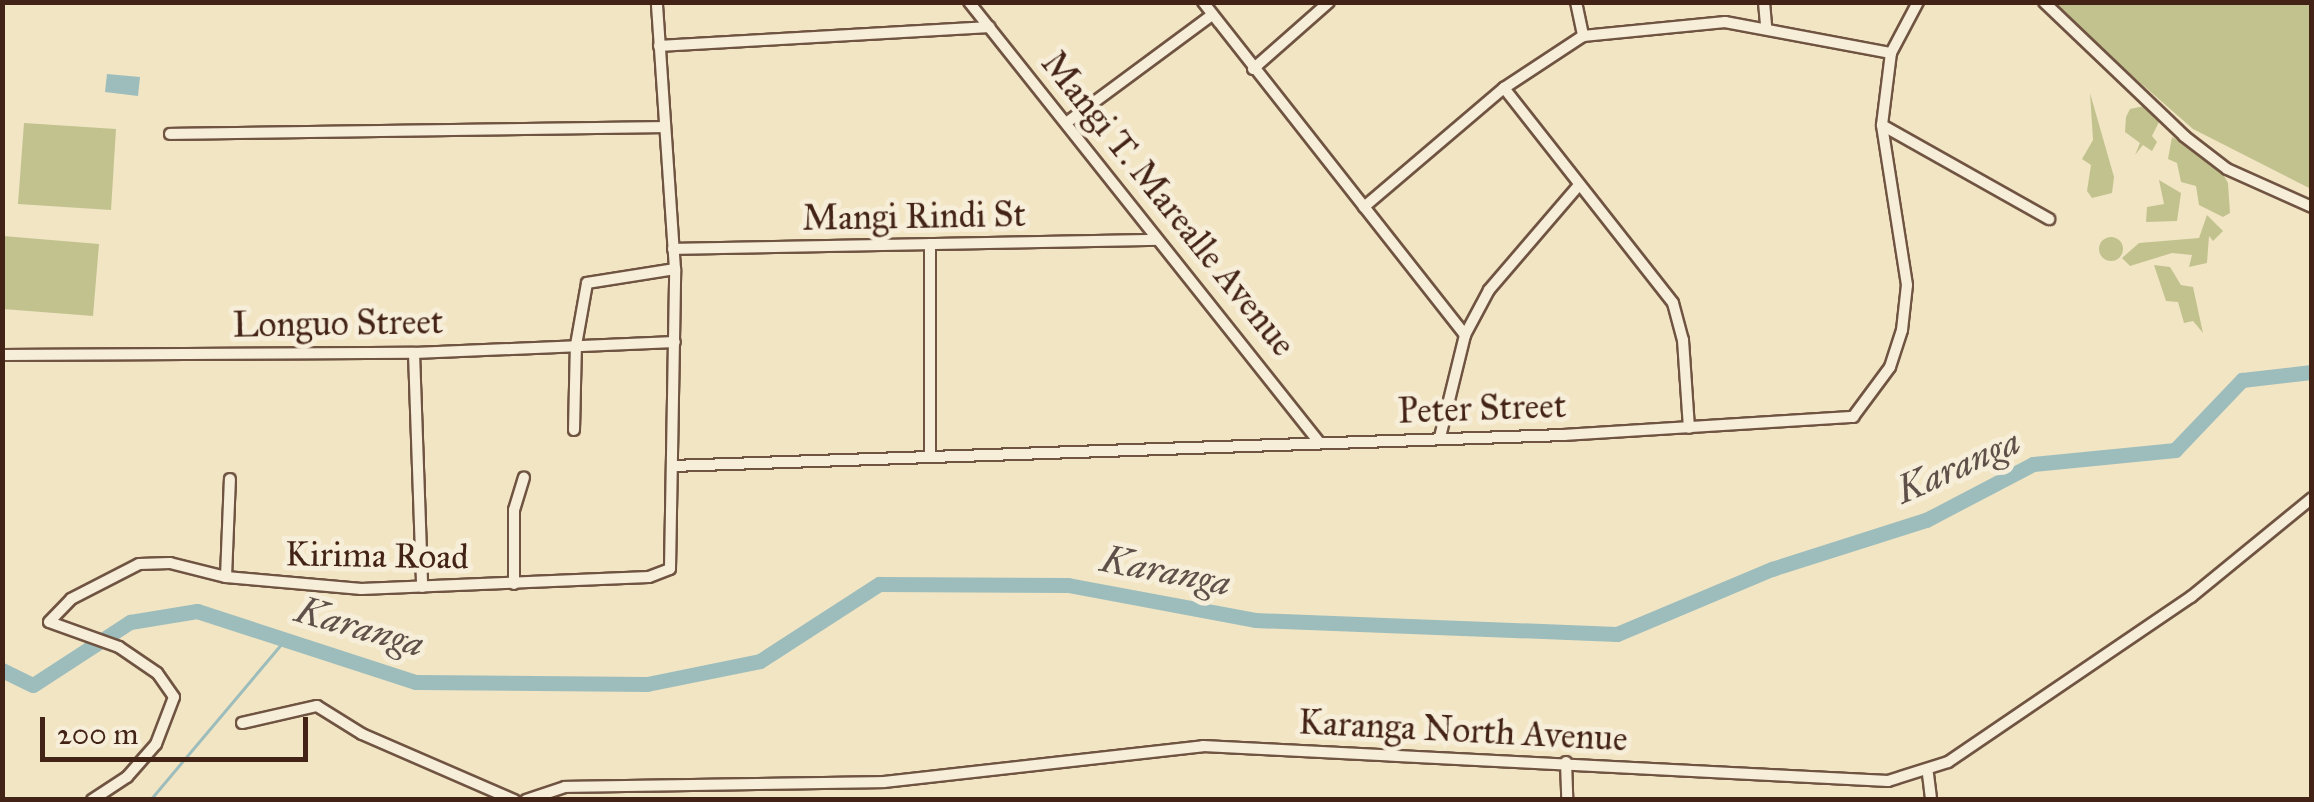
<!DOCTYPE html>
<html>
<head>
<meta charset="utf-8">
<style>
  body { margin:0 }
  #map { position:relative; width:2314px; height:802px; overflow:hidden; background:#f2e5c4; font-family:"IM FELL Great Primer",serif }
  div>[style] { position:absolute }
  .green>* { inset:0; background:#c2c28f }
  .round { border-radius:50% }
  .water>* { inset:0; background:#9dbdbc }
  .stream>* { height:2.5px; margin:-1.25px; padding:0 1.25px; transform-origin:1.25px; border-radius:1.25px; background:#9dbdbc }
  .river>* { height:15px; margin:-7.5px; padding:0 7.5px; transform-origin:7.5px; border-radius:7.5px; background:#9dbdbc }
  .roads { filter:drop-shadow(2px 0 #705442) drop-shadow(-2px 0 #705442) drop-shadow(0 2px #705442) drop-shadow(0 -2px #705442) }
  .minor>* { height:10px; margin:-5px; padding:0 5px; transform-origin:5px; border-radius:5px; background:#f7eed9 }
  span { translate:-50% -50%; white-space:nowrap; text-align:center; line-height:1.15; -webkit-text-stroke:10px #f7eed9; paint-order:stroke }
  .street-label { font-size:35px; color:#442317 }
  .water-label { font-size:38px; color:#5f5149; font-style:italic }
  .frame { position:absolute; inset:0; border:5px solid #442317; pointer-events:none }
  .scale { position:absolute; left:40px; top:717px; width:268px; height:45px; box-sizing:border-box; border:5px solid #442317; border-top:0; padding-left:12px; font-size:30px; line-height:35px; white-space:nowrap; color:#442317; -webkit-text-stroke:8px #f7eed9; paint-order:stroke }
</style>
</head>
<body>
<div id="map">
  <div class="green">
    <i style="clip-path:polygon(2049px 3px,2311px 3px,2311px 189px,2193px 129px)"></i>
    <i style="clip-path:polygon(2090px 93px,2114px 177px,2112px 193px,2092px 198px,2087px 191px,2091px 165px,2082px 159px,2093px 140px)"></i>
    <i style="clip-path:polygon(2144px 106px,2159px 122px,2152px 136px,2157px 142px,2152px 151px,2143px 145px,2135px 155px,2140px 143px,2125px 132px,2126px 117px,2130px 109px)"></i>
    <i style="clip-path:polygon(24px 123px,116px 129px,111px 210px,18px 204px)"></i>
    <i style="clip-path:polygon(2172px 137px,2215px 160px,2228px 183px,2230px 213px,2223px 217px,2199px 205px,2196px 186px,2181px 182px,2177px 163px,2168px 159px)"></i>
    <i style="clip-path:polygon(2159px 180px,2181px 193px,2177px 221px,2146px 222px,2147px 207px,2164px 204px)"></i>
    <i style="clip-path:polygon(2207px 215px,2223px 231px,2213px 241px,2209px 236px,2207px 263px,2189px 267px,2192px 255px,2172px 253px,2130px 266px,2122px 258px,2139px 243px,2199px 238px)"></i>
    <i style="clip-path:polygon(3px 236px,99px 244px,93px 316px,3px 309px)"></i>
    <i class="round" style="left:2099px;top:237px;width:24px;height:24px"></i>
    <i style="clip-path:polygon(2154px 265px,2170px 267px,2181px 285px,2193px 287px,2203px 333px,2193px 321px,2184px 323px,2178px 302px,2166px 301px)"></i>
  </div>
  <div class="water">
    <i style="clip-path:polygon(107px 74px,140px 77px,138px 96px,105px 92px)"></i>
  </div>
  <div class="stream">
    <i style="left:150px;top:800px;width:205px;rotate:-49.9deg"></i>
  </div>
  <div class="river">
    <i style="left:2px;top:670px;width:34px;rotate:26deg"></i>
    <i style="left:33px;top:685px;width:116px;rotate:-33deg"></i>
    <i style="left:130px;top:622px;width:68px;rotate:-9.3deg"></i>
    <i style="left:197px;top:611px;width:230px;rotate:18deg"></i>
    <i style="left:416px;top:682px;width:231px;rotate:0.5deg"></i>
    <i style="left:647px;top:684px;width:115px;rotate:-11.5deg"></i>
    <i style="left:760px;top:661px;width:142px;rotate:-32.9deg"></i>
    <i style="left:879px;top:584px;width:189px;rotate:0.3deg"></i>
    <i style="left:1068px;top:585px;width:190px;rotate:10.6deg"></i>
    <i style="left:1255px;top:620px;width:362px;rotate:2.2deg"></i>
    <i style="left:1617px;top:634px;width:168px;rotate:-22.8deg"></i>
    <i style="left:1772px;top:569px;width:162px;rotate:-17.7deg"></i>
    <i style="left:1926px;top:520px;width:121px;rotate:-27.6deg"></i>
    <i style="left:2033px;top:464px;width:143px;rotate:-5.6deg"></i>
    <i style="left:2175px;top:450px;width:97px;rotate:-46.3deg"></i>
    <i style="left:2242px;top:380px;width:70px;rotate:-6.5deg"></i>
  </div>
  <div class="roads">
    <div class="minor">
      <i style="left:969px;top:2px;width:562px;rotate:51.5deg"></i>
      <i style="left:1203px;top:2px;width:424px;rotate:51.8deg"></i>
      <i style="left:1576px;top:2px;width:35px;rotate:78deg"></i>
      <i style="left:1764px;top:2px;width:24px;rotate:85deg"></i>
      <i style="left:2044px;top:2px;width:194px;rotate:43.7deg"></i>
      <i style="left:2184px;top:136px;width:54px;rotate:37.5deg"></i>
      <i style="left:2227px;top:169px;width:93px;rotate:24.1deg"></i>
      <i style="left:659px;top:46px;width:331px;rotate:-3.3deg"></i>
      <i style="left:1253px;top:69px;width:101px;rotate:-41.4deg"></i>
      <i style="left:1504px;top:88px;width:273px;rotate:51.8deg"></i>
      <i style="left:1673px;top:303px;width:38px;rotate:75deg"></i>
      <i style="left:1683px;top:340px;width:88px;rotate:86.1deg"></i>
      <i style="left:1066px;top:123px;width:182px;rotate:-36.5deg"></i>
      <i style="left:1882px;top:125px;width:192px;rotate:29.4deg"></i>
      <i style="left:170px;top:134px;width:493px;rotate:-0.8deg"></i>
      <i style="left:1364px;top:207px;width:184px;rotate:-40.4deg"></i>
      <i style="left:1504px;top:88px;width:95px;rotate:-33.4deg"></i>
      <i style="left:1583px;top:36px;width:143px;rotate:-5.6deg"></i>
      <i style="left:1725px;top:22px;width:169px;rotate:10.6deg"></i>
      <i style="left:930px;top:244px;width:211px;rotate:90deg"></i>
      <i style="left:673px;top:249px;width:483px;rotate:-1.1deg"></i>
      <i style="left:414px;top:353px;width:234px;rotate:88deg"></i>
      <i style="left:2px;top:355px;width:412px;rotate:-0.3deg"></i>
      <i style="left:414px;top:353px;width:261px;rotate:-2.4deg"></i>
      <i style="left:574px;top:430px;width:85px;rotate:-88.7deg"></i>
      <i style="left:576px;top:345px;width:63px;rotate:-79.9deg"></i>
      <i style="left:587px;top:283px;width:89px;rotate:-9deg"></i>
      <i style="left:1440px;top:437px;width:105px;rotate:-76.2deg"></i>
      <i style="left:1465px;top:335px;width:51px;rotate:-61.9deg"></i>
      <i style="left:1489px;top:290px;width:137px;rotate:-49.4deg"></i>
      <i style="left:672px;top:466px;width:893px;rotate:-1.99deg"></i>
      <i style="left:1564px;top:435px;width:290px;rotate:-3.6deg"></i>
      <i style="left:1853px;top:417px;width:62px;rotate:-53.5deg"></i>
      <i style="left:1890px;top:367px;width:39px;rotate:-72deg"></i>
      <i style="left:1902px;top:330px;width:45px;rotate:-83.7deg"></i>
      <i style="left:1907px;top:285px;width:162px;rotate:-98.9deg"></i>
      <i style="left:1882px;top:125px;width:73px;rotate:-82.9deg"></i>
      <i style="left:1891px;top:53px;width:58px;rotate:-62.1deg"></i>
      <i style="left:226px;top:577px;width:98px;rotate:-87.7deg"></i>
      <i style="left:514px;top:584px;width:74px;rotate:-90deg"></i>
      <i style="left:514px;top:510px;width:34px;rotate:-73deg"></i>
      <i style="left:242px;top:723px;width:77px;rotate:-12.8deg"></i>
      <i style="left:317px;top:706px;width:53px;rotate:31.9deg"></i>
      <i style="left:362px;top:734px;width:166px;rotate:23.5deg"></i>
      <i style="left:1566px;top:762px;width:38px;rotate:88deg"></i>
      <i style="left:1928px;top:774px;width:26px;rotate:83deg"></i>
      <i style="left:92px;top:800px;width:42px;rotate:-33.3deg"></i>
      <i style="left:127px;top:777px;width:44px;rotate:-48.7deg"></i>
      <i style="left:156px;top:744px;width:50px;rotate:-69deg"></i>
      <i style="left:174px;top:697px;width:29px;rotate:-125deg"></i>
      <i style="left:157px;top:673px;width:46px;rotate:-145.6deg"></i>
      <i style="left:119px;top:647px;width:74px;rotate:-160.3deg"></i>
      <i style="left:49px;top:622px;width:32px;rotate:-46deg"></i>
      <i style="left:71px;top:599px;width:76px;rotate:-27.2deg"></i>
      <i style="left:139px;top:564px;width:31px;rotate:-2deg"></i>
      <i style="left:170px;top:563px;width:58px;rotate:14deg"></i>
      <i style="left:226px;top:577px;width:136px;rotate:5.1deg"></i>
      <i style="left:361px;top:589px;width:288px;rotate:-2.4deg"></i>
      <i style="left:649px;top:577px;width:22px;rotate:-21deg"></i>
      <i style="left:670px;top:569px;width:300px;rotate:-89deg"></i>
      <i style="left:675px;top:269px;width:268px;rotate:-93.9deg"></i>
      <i style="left:526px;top:800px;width:41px;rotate:-18.4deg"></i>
      <i style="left:565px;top:787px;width:319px;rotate:-0.9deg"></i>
      <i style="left:884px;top:782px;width:321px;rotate:-6.4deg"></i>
      <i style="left:1203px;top:746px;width:686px;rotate:2.92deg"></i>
      <i style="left:1888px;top:781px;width:63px;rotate:-17.6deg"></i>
      <i style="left:1948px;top:762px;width:294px;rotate:-34.2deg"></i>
      <i style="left:2191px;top:597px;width:156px;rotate:-39.3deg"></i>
    </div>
  </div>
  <div class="street-label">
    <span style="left:1168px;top:204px;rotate:51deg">Mangi T. Marealle Avenue</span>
    <span style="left:914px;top:217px;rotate:-1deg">Mangi Rindi St</span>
    <span style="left:338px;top:324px;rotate:-1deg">Longuo Street</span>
    <span style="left:1482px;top:409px;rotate:-2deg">Peter Street</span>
    <span style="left:377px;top:556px;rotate:1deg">Kirima Road</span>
    <span style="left:1463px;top:731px;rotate:3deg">Karanga North Avenue</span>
  </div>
  <div class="water-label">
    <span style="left:1958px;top:466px;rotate:-24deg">Karanga</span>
    <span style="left:1166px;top:571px;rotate:11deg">Karanga</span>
    <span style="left:360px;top:627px;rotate:16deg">Karanga</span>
  </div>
  <div class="frame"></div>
  <div class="scale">200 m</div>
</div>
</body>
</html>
